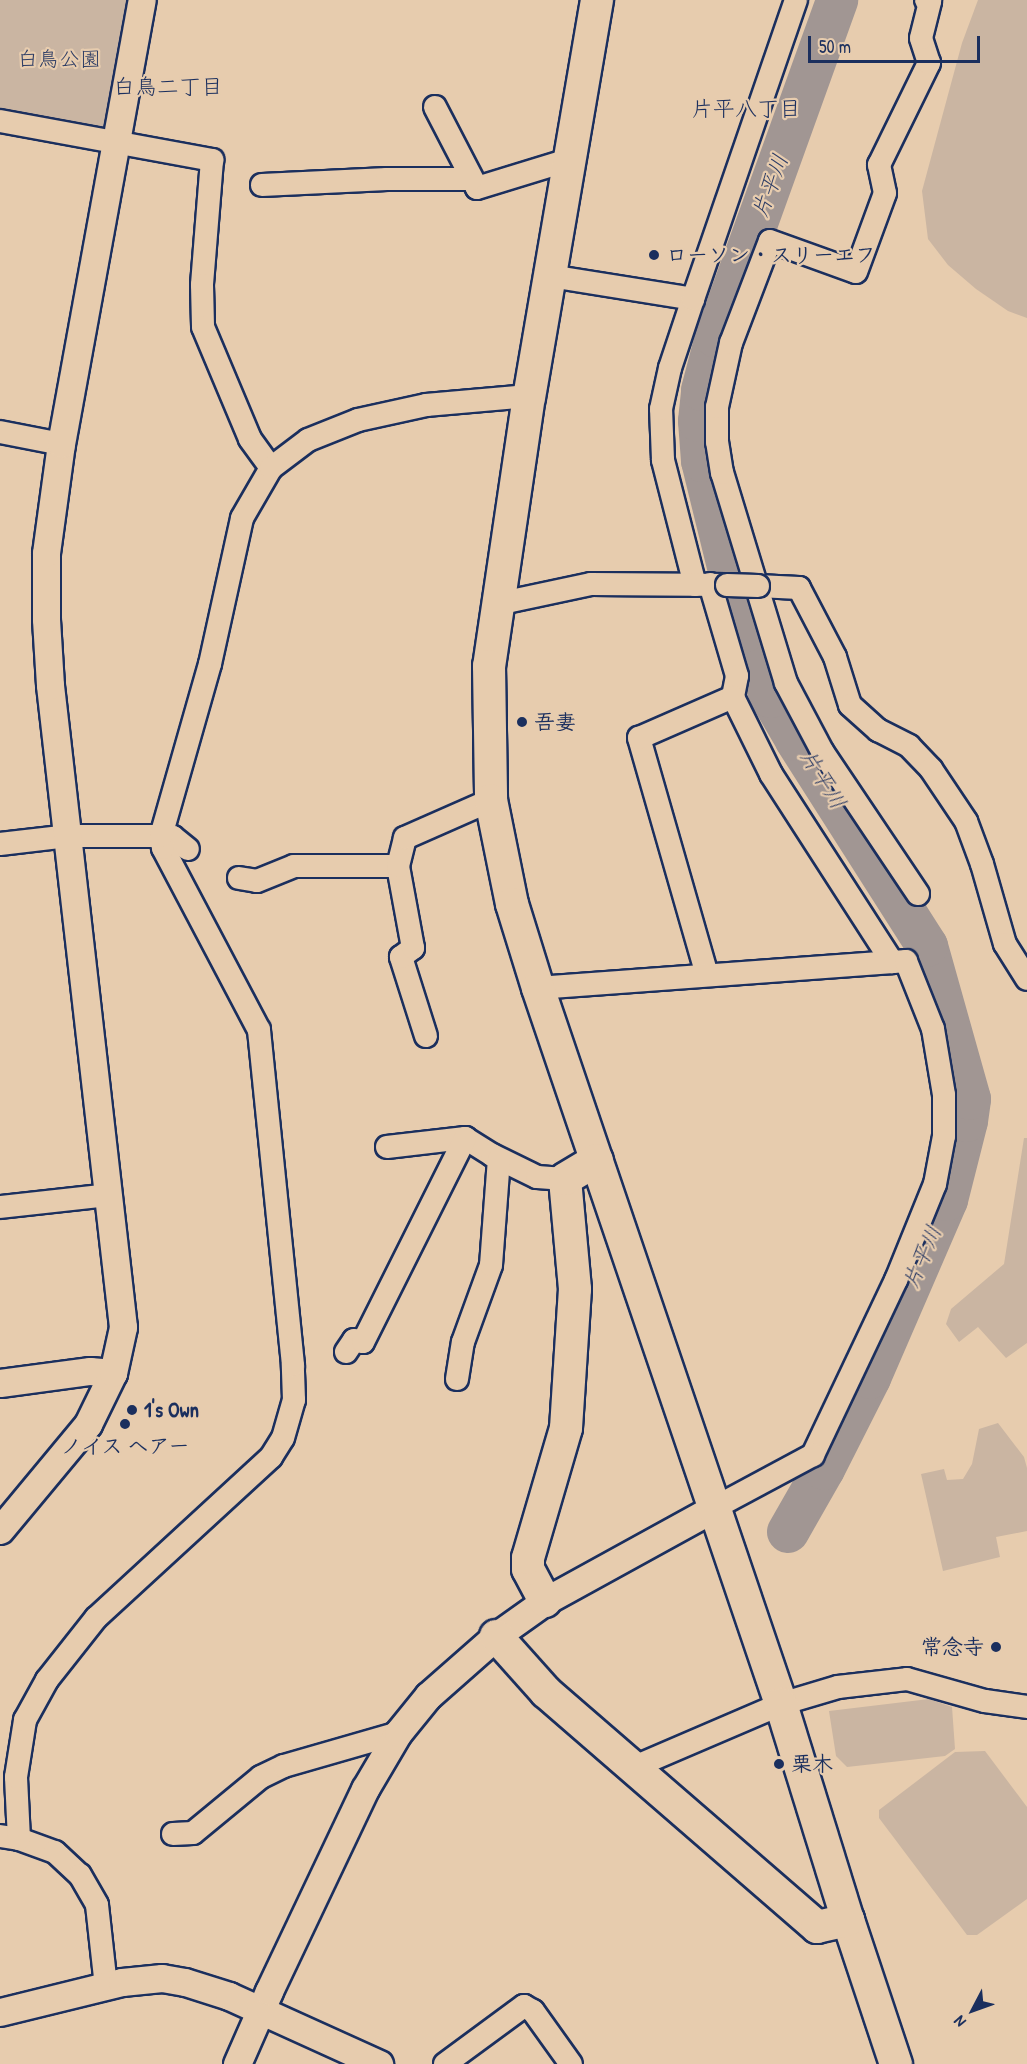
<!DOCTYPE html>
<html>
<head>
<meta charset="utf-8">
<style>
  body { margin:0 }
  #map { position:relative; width:1027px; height:2064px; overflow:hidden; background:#e7ccae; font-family:"Patrick Hand","Klee One",sans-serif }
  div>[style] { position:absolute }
  .green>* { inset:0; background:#cab5a2 }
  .river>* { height:42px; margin:-21px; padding:0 21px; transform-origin:21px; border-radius:21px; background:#a19693 }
  .roads { filter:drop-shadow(2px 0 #1b2f5e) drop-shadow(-2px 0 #1b2f5e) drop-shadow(0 2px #1b2f5e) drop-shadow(0 -2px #1b2f5e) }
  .minor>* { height:22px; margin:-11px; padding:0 11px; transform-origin:11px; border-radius:11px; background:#e7ccae }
  .tertiary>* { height:27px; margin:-13.5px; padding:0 13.5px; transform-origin:13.5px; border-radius:13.5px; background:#e7ccae }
  .secondary>* { height:32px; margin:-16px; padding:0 16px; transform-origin:16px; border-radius:16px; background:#e7ccae }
  .bridges { filter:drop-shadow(2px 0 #1b2f5e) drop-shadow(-2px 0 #1b2f5e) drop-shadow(0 2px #1b2f5e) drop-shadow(0 -2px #1b2f5e) }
  .minor-bridge>* { height:22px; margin:-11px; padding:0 11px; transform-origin:11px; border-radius:11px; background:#e7ccae }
  .dots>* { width:16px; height:16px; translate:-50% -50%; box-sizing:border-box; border:3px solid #e7ccae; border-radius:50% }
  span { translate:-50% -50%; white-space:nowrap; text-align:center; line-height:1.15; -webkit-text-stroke:4.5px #e7ccae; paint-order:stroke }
  .park-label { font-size:21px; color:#2c3c65 }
  .poi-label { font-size:21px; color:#1b2f5e; font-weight:700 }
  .left { translate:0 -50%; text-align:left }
  .right { translate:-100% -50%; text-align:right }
  .neighbourhood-label { font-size:22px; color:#1b2f5e }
  .water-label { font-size:22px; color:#2f3e66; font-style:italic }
  .north { position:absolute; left:943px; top:1980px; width:60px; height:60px; -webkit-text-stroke:4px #e7ccae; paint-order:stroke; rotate:229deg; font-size:16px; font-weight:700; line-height:24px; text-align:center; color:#1b2f5e }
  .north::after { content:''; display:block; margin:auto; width:21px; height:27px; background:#1b2f5e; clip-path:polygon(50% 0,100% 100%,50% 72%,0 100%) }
  .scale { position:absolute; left:808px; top:36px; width:172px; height:27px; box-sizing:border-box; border:3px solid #1b2f5e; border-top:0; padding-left:8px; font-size:18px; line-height:21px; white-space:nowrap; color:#1b2f5e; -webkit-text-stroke:4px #e7ccae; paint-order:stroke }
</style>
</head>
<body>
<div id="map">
  <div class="green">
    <i style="clip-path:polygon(0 0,128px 0,107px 122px,96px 133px,0 115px)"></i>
    <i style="clip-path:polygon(978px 0,1027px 0,1027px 318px,1008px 311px,976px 289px,948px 265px,928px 239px,922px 191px,962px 43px)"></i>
    <i style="clip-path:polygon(1024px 1138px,1027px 1138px,1027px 1343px,1006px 1358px,978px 1327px,959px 1342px,946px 1324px,951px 1309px,1004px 1264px)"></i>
    <i style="clip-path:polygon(998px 1423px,1024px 1457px,1027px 1468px,1027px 1531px,996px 1537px,1000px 1557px,943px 1571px,921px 1474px,944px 1469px,947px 1480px,963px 1479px,972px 1464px,979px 1429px)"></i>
    <i style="clip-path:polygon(929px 1699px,952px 1707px,955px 1749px,945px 1756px,847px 1767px,836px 1756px,829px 1711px)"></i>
    <i style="clip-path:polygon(985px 1751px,1027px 1807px,1027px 1899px,977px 1935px,967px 1935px,879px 1818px,879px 1810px,955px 1752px)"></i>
  </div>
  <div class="river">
    <i style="left:788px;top:1532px;width:73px;rotate:-60.3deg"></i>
    <i style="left:824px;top:1469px;width:102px;rotate:-63.2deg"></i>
    <i style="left:870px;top:1378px;width:194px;rotate:-66.6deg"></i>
    <i style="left:947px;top:1200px;width:81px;rotate:-75.8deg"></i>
    <i style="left:967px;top:1121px;width:22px;rotate:-82deg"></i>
    <i style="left:970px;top:1099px;width:159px;rotate:-105.7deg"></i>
    <i style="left:927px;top:946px;width:244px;rotate:-122.5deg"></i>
    <i style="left:796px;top:740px;width:50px;rotate:-120.2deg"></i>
    <i style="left:771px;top:697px;width:70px;rotate:-112.6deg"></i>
    <i style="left:744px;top:632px;width:176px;rotate:-103.8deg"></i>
    <i style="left:702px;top:461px;width:40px;rotate:-94.3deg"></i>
    <i style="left:699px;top:421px;width:31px;rotate:-84deg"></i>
    <i style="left:702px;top:390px;width:55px;rotate:-75.2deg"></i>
    <i style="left:716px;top:337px;width:358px;rotate:-70.2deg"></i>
  </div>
  <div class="roads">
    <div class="minor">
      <i style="left:435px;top:107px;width:91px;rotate:62.6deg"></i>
      <i style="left:477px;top:188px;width:98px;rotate:-17.1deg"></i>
      <i style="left:0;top:121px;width:216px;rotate:10.4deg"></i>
      <i style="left:212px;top:160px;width:125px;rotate:94.6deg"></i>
      <i style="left:202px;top:285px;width:42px;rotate:88.6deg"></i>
      <i style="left:203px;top:327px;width:121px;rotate:67.2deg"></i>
      <i style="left:250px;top:439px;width:36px;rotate:54deg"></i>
      <i style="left:262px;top:185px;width:125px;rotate:-2.7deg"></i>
      <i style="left:387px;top:179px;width:84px"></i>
      <i style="left:550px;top:276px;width:145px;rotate:9.1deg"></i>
      <i style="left:0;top:432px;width:62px;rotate:11.1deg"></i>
      <i style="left:710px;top:584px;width:96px;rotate:73.6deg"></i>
      <i style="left:737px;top:676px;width:21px;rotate:101deg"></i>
      <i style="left:695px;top:585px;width:129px;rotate:-104.4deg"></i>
      <i style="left:663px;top:460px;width:51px;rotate:-92.2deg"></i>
      <i style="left:661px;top:409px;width:42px;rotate:-77.6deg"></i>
      <i style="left:670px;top:368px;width:73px;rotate:-71.6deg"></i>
      <i style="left:693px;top:299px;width:316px;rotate:-71deg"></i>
      <i style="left:758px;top:586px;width:41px;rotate:2.8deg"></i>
      <i style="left:799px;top:588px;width:78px;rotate:62.4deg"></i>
      <i style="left:835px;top:657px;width:50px;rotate:72.6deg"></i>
      <i style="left:850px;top:705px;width:38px;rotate:42deg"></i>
      <i style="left:878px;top:730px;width:35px;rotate:27deg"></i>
      <i style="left:909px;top:746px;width:32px;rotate:46deg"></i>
      <i style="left:931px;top:769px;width:63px;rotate:56.1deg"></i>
      <i style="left:966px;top:821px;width:46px;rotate:69.6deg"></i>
      <i style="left:982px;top:864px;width:83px;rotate:74deg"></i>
      <i style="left:1005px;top:944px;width:41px;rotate:57.8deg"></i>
      <i style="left:497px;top:604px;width:96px;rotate:-12deg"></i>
      <i style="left:591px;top:584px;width:136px;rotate:0.4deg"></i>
      <i style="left:0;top:844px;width:68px;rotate:-6.7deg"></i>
      <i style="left:68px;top:836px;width:93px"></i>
      <i style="left:161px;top:836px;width:12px;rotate:5deg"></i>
      <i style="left:173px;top:837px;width:19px;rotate:39deg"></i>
      <i style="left:239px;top:878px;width:18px;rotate:9deg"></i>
      <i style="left:257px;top:881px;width:40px;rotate:-22deg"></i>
      <i style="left:294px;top:866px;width:104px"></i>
      <i style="left:918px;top:894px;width:172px;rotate:-123.9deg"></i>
      <i style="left:822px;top:751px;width:77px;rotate:-117.9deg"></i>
      <i style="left:786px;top:683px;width:220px;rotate:-106.9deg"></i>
      <i style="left:722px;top:473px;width:31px;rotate:-99deg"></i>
      <i style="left:717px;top:442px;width:35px;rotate:-90deg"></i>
      <i style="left:717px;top:407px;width:66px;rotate:-77.7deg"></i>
      <i style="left:731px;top:343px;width:109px;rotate:-69.1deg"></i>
      <i style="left:770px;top:241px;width:91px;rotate:19.8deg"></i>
      <i style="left:856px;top:272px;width:84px;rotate:-69.8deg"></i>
      <i style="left:885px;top:193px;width:29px;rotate:-102deg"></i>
      <i style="left:879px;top:165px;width:114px;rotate:-63.9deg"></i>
      <i style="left:929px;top:63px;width:26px;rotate:-108deg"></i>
      <i style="left:921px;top:38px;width:38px;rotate:-76deg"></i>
      <i style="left:930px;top:1px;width:4px;rotate:-166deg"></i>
      <i style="left:707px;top:975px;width:247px;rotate:-106deg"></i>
      <i style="left:639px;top:738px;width:103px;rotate:-23.6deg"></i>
      <i style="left:733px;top:697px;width:86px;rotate:63.7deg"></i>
      <i style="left:771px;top:774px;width:224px;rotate:57.2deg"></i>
      <i style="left:538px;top:988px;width:369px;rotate:-4.2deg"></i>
      <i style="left:906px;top:961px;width:73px;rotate:68.3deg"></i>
      <i style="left:933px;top:1029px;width:67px;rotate:80.5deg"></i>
      <i style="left:944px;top:1095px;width:41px;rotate:90deg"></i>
      <i style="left:944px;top:1136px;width:49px;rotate:100.6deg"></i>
      <i style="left:935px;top:1184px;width:104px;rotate:112.1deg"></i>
      <i style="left:896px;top:1280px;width:194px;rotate:115.4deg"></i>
      <i style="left:813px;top:1455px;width:112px;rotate:151.8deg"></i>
      <i style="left:426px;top:1036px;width:83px;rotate:-107.6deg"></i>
      <i style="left:401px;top:957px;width:15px;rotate:-37deg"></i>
      <i style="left:413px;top:948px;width:83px;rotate:-100.4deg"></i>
      <i style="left:398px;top:866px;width:29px;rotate:-76deg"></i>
      <i style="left:405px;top:838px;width:94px;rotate:-23.8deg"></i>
      <i style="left:387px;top:1147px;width:79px;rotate:-6.6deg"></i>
      <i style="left:465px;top:1138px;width:32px;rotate:32deg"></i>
      <i style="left:492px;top:1155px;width:50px;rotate:26.1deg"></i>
      <i style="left:537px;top:1177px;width:28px;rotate:4deg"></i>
      <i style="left:0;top:1207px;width:109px;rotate:-6.3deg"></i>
      <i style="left:346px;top:1352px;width:14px;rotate:-56deg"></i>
      <i style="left:354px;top:1340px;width:9px;rotate:13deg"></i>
      <i style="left:363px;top:1342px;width:228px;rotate:-63.4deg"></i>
      <i style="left:457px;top:1379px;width:37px;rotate:-81deg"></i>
      <i style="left:463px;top:1342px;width:82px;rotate:-70deg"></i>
      <i style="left:491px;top:1265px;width:106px;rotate:-85.7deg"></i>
      <i style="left:632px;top:1768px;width:162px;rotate:-23.2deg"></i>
      <i style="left:781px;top:1704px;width:59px;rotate:-16.6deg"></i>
      <i style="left:838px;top:1687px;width:69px;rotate:-6.6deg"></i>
      <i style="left:907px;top:1679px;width:81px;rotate:15.8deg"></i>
      <i style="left:985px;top:1701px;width:42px;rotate:8.1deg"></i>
      <i style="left:173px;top:1834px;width:20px;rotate:-3deg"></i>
      <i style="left:193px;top:1833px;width:88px;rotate:-39.5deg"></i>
      <i style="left:261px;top:1777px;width:25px;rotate:-26deg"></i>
      <i style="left:284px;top:1766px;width:119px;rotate:-16.1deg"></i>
      <i style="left:0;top:1836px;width:19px;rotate:9deg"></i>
      <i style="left:19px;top:1839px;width:38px;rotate:20deg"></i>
      <i style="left:55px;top:1852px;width:34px;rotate:43deg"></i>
      <i style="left:80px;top:1875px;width:34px;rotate:60deg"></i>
      <i style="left:97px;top:1905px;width:81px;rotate:83.7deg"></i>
      <i style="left:19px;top:1839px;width:62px;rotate:-92.8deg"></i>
      <i style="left:16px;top:1777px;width:58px;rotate:-81deg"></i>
      <i style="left:25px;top:1720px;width:46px;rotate:-61.2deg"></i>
      <i style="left:47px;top:1680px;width:79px;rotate:-51.7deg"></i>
      <i style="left:96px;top:1618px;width:238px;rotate:-42.6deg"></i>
      <i style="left:271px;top:1457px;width:22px;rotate:-58deg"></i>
      <i style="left:283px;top:1438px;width:40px;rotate:-74deg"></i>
      <i style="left:294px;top:1400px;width:35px;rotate:-92deg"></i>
      <i style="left:293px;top:1365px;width:337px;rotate:-95.8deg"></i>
      <i style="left:259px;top:1030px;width:206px;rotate:-117.8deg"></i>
      <i style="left:163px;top:848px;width:12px;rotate:-99deg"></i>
      <i style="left:161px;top:836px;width:179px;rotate:-74.1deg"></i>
      <i style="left:210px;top:664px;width:149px;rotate:-77.6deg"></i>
      <i style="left:242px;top:518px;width:58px;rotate:-59.9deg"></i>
      <i style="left:271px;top:468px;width:46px;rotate:-37.1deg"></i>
      <i style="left:308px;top:440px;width:54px;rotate:-21.8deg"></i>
      <i style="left:358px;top:420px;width:70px;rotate:-12.4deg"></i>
      <i style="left:426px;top:405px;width:103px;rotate:-5deg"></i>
      <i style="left:445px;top:2064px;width:98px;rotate:-36.3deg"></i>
      <i style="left:524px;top:2006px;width:10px;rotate:29deg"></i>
      <i style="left:533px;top:2011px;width:65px;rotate:54.4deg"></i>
    </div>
    <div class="tertiary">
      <i style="left:0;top:1383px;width:91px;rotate:-7.6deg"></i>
      <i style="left:90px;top:1371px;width:23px;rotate:5deg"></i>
      <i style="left:0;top:1530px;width:138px;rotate:-50.3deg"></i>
      <i style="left:88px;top:1424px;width:57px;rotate:-63.9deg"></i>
      <i style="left:113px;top:1373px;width:47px;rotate:-77.7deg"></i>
      <i style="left:123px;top:1327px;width:646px;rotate:-96.49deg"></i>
      <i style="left:50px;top:685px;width:66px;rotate:-93.5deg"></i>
      <i style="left:46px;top:619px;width:66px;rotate:-90deg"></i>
      <i style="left:46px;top:553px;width:110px;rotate:-82.2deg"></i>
      <i style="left:61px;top:444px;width:451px;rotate:-79.7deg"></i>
      <i style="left:0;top:2012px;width:126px;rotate:-13.8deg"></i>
      <i style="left:122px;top:1982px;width:40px;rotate:-5.7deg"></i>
      <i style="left:162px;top:1978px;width:23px;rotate:10deg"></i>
      <i style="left:185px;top:1982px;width:46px;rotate:17.7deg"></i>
      <i style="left:229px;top:1996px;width:165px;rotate:24.4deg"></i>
      <i style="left:237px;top:2064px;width:80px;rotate:-66.3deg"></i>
      <i style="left:269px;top:1991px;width:224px;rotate:-64.6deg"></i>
      <i style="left:365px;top:1789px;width:65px;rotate:-59.5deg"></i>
      <i style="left:398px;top:1733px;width:48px;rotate:-51deg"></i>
      <i style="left:428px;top:1696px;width:91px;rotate:-41.4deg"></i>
      <i style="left:496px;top:1636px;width:60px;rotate:-35.5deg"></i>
      <i style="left:545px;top:1601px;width:193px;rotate:-28.8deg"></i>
    </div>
    <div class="secondary">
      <i style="left:597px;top:0;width:402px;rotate:99.7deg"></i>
      <i style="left:529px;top:396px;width:273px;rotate:98.4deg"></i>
      <i style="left:489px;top:666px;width:134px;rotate:89.1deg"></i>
      <i style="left:491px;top:800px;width:106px;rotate:78.6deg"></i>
      <i style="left:512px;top:904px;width:88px;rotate:72.8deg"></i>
      <i style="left:538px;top:988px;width:756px;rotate:71.25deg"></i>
      <i style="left:781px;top:1704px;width:226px;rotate:72.8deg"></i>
      <i style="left:848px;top:1920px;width:152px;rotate:71.6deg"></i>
      <i style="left:545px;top:1601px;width:36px;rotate:-118deg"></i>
      <i style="left:528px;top:1569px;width:11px;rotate:-90deg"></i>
      <i style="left:528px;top:1558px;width:135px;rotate:-73.7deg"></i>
      <i style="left:566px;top:1428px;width:139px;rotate:-86.3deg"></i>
      <i style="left:575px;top:1289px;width:110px;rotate:-95.2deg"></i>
      <i style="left:565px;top:1179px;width:37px;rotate:-31deg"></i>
      <i style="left:496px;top:1636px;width:75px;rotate:48.2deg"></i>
      <i style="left:546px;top:1692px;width:359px;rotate:40.9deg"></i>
      <i style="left:817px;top:1927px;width:32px;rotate:-13deg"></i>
    </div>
  </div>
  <div class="bridges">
    <div class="minor-bridge">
      <i style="left:727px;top:585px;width:31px;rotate:2deg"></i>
    </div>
  </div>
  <div class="dots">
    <i style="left:654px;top:255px;background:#1b2f5e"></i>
    <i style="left:522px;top:722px;background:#1b2f5e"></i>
    <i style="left:132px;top:1410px;background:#1b2f5e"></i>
    <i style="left:125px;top:1424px;background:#1b2f5e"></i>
    <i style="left:996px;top:1647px;background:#1b2f5e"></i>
    <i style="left:779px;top:1764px;background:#1b2f5e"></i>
  </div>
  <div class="park-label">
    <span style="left:59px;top:59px">白鳥公園</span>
  </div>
  <div class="poi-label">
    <span class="left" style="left:666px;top:255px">ローソン・スリーエフ</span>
    <span class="left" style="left:534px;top:722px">吾妻</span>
    <span class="left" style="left:144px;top:1410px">1's Own</span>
    <span style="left:125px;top:1446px">ノイス ヘアー</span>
    <span class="right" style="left:984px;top:1647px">常念寺</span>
    <span class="left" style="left:791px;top:1764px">栗木</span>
  </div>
  <div class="neighbourhood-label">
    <span style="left:168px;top:87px">白鳥二丁目</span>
    <span style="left:746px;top:109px">片平八丁目</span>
  </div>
  <div class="water-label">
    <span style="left:770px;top:186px;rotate:-70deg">片平川</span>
    <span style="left:823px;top:779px;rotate:58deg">片平川</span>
    <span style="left:922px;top:1257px;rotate:-67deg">片平川</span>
  </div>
  <div class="north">N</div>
  <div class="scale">50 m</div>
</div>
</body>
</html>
